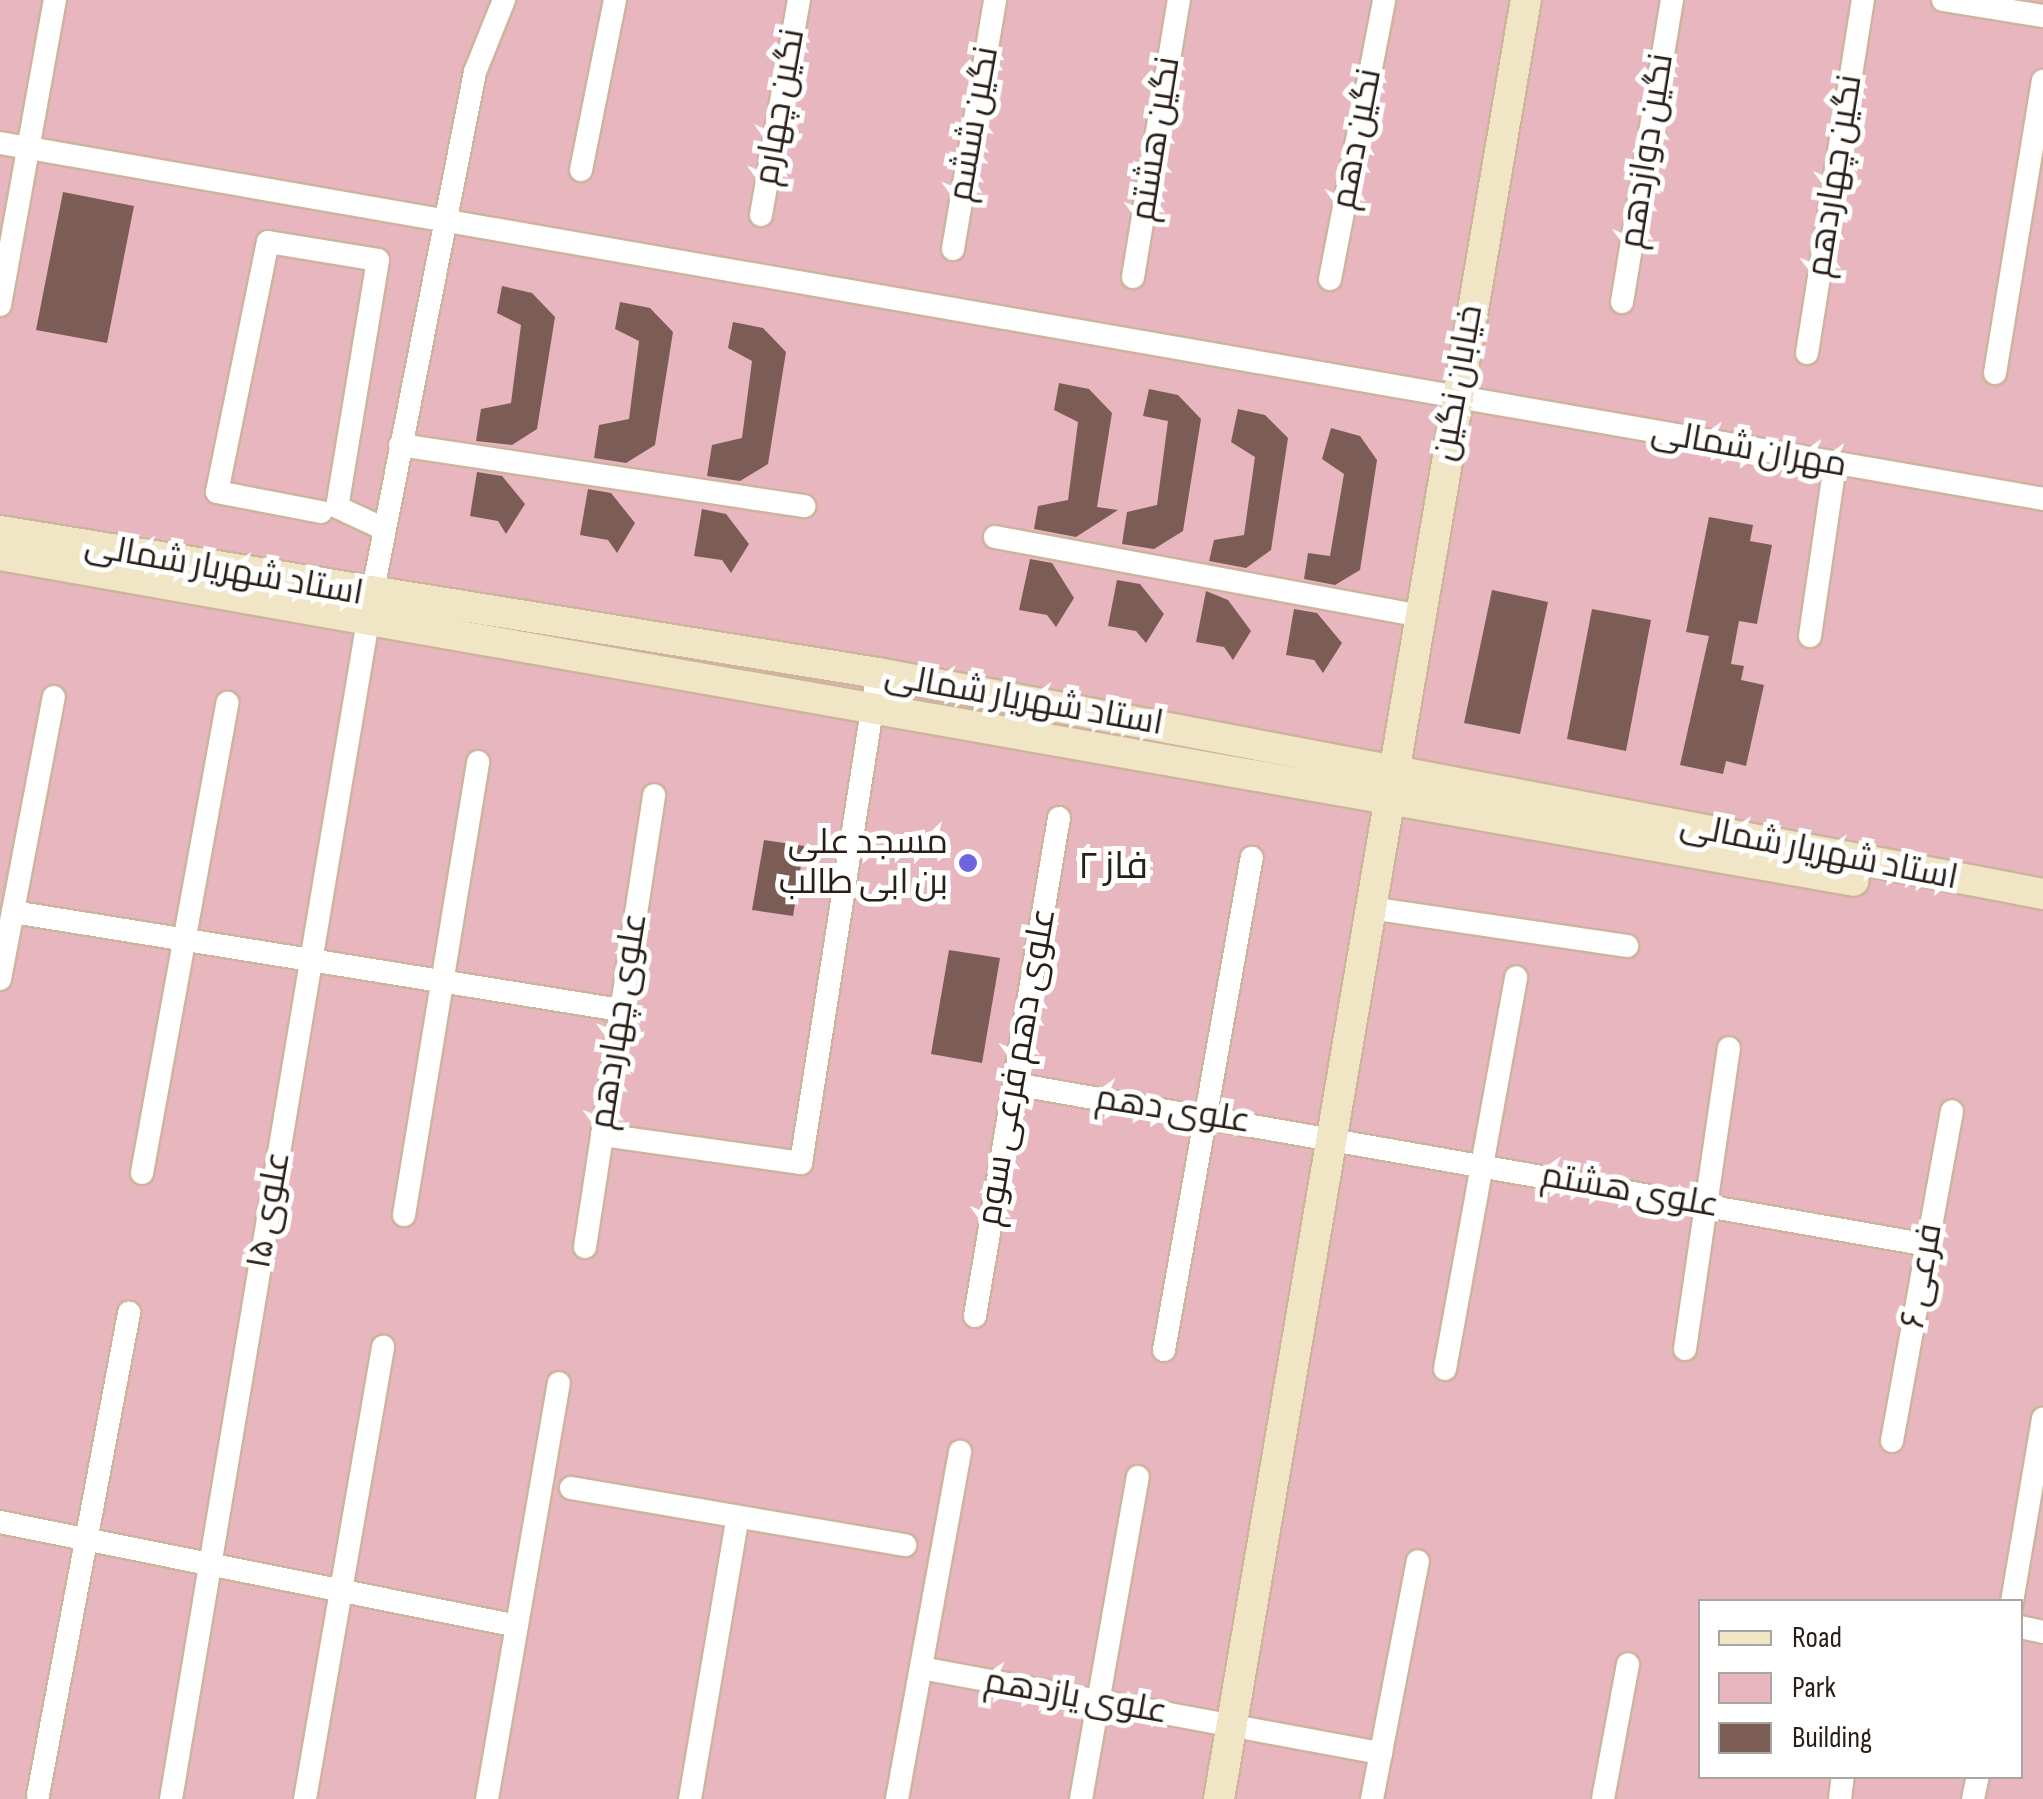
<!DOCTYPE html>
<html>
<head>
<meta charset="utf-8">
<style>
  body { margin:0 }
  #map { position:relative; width:2043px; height:1799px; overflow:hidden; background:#fdf7f2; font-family:"Sofia Sans Condensed",Cairo,sans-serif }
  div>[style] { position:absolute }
  .green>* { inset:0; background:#e7b6bf }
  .building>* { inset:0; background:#7c5d55 }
  .roads { filter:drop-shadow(2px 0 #ceb39d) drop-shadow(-2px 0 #ceb39d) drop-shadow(0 2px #ceb39d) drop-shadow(0 -2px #ceb39d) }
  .street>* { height:22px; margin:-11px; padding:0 11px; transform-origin:11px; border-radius:11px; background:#fff }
  .secondary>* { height:30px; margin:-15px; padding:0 15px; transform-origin:15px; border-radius:15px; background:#f0e5c5 }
  .dots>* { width:28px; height:28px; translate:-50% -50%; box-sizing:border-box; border:5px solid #fff; border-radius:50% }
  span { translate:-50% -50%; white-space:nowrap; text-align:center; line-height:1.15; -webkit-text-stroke:10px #fff; paint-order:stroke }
  .street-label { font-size:35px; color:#291f17 }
  .poi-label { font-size:35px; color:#291f17 }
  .right { translate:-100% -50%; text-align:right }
  .neighbourhood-label { font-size:38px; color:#291f17 }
  .legend { position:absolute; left:1698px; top:1599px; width:325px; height:180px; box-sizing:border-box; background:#fff; border:2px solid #a9a5a2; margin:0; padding:12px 18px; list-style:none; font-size:30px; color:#291f17 }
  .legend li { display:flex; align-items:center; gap:20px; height:50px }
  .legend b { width:50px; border:2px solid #a9a5a2 }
</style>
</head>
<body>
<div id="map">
  <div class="green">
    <i style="clip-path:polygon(evenodd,0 0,2043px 0,2043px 1799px,0 1799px,0 0,1700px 1602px,2020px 1602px,2020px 1776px,1700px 1776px,1700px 1602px)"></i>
  </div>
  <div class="building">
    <i style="clip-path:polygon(63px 192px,134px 206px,107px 343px,36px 330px)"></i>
    <i style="clip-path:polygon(502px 286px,532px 293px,555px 317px,537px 429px,512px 445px,476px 441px,481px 409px,511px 403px,521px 325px,497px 313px)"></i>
    <i style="clip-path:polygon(620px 302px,650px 308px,673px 332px,655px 445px,626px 463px,594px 458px,599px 425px,629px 419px,639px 341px,615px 329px)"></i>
    <i style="clip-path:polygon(733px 322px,763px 328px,786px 352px,768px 464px,740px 481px,707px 476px,712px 445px,742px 438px,752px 361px,728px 348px)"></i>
    <i style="clip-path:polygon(1059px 383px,1089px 389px,1112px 413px,1097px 507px,1118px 510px,1076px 537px,1034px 529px,1038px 506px,1068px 500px,1078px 422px,1054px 410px)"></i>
    <i style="clip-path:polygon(1149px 389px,1178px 395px,1201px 419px,1183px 531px,1154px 549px,1122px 544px,1127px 512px,1157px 505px,1168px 421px,1143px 416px)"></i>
    <i style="clip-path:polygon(1238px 409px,1265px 415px,1288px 438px,1271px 550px,1246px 568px,1209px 561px,1214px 540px,1244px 535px,1255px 457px,1231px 442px)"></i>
    <i style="clip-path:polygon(1331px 428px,1360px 436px,1377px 460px,1360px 570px,1335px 585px,1304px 579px,1308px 553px,1330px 556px,1344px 474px,1322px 459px)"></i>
    <i style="clip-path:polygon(477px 472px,502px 476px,525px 504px,506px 534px,498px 521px,470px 516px)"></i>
    <i style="clip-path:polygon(588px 489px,611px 493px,635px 523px,617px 553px,608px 540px,580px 535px)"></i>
    <i style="clip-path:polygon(702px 509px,726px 514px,749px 544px,731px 573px,722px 560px,694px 556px)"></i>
    <i style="clip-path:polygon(1709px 517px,1753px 525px,1750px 541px,1772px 545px,1757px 624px,1739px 621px,1731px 664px,1744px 666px,1741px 680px,1764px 685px,1746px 766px,1726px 761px,1723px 774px,1680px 765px,1709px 636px,1686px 632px)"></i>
    <i style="clip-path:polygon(1030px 559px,1052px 563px,1074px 598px,1056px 627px,1047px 615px,1019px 610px)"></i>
    <i style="clip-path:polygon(1117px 580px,1140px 584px,1164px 614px,1146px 643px,1136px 631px,1108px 626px)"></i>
    <i style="clip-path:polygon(1492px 590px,1548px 602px,1520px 734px,1464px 723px)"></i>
    <i style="clip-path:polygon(1206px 591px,1228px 600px,1251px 631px,1233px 660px,1224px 647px,1196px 642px)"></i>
    <i style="clip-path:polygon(1294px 609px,1317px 613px,1342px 643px,1323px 673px,1314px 660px,1286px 655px)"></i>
    <i style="clip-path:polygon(1592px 609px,1651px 620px,1626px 751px,1567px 739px)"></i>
    <i style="clip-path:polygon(764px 840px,804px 846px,793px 916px,752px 910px)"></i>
    <i style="clip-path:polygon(949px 950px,1000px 958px,982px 1063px,931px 1054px)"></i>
  </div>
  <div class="roads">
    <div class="street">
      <i style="left:1943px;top:0;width:101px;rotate:9.1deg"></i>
      <i style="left:0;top:143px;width:2074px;rotate:9.88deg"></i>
      <i style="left:581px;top:170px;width:173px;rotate:-78.7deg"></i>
      <i style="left:761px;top:215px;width:218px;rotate:-80deg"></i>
      <i style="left:953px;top:249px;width:253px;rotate:-80.4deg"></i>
      <i style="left:1133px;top:277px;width:281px;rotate:-80.6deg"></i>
      <i style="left:1330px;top:279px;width:284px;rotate:-79deg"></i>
      <i style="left:1622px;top:302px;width:306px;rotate:-80.6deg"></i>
      <i style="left:0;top:305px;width:310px;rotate:-79.8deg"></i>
      <i style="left:1807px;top:353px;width:357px;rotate:-81deg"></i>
      <i style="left:1995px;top:373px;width:296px;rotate:-80.7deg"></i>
      <i style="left:400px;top:445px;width:409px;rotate:8.6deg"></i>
      <i style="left:321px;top:512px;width:106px;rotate:-169.1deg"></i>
      <i style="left:217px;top:492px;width:255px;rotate:-78.5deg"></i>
      <i style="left:268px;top:242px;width:111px;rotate:9.3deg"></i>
      <i style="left:378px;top:260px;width:250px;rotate:99.4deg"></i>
      <i style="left:337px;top:507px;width:50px;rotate:25deg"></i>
      <i style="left:995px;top:537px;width:428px;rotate:10.5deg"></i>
      <i style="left:372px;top:595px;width:533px;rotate:-78.86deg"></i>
      <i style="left:475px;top:72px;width:78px;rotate:-68.1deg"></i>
      <i style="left:1810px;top:636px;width:174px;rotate:-81.7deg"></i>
      <i style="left:1370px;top:908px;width:260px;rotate:8.4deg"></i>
      <i style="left:13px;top:912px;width:615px;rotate:9.17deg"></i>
      <i style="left:0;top:979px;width:287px;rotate:-79.2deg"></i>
      <i style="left:1014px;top:1084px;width:928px;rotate:9.99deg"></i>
      <i style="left:602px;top:1135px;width:201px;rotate:8deg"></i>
      <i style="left:801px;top:1163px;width:496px;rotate:-81.1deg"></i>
      <i style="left:142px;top:1173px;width:478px;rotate:-79.7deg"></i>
      <i style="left:404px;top:1215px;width:459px;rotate:-80.7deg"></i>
      <i style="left:585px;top:1247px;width:457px;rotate:-81.3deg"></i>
      <i style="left:975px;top:1316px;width:505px;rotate:-80.43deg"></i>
      <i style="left:1685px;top:1349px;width:304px;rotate:-81.7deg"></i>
      <i style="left:1164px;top:1350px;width:500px;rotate:-79.9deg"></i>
      <i style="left:1445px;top:1369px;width:398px;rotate:-79.7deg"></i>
      <i style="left:1892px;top:1441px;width:335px;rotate:-79.7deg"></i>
      <i style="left:571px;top:1488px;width:339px;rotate:9.7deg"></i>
      <i style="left:0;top:1522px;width:527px;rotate:11.37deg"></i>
      <i style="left:2012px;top:1602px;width:186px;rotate:-80.4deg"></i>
      <i style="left:2020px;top:1627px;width:24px;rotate:12deg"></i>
      <i style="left:921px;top:1668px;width:468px;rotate:10.5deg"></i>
      <i style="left:38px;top:1795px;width:491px;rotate:-79.3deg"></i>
      <i style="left:171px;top:1799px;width:1195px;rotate:-80.51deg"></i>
      <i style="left:305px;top:1799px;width:459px;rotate:-80.2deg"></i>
      <i style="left:487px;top:1799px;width:422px;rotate:-80.2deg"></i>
      <i style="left:690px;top:1799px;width:283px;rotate:-80.4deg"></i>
      <i style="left:897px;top:1799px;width:353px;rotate:-79.7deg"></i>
      <i style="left:1081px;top:1799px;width:327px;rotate:-80deg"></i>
      <i style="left:1372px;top:1799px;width:242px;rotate:-79.1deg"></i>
      <i style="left:1603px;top:1799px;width:137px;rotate:-79.5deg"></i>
      <i style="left:1840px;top:1799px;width:23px;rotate:-83deg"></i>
      <i style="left:1973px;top:1799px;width:24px;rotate:-78deg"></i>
    </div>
    <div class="secondary">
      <i style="left:0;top:531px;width:889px;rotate:9.19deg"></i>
      <i style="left:878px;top:673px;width:1186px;rotate:10.74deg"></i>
      <i style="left:0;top:555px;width:1882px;rotate:9.97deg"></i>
      <i style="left:1219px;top:1799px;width:1825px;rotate:-80.32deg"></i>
    </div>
  </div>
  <div class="dots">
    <i style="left:968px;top:863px;background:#6f63de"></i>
  </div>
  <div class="street-label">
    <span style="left:780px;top:107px;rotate:-80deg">نگین چهارم</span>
    <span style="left:974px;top:124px;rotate:-80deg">نگین ششم</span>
    <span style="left:1156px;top:139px;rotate:-81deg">نگین هشتم</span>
    <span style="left:1357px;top:139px;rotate:-79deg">نگین دهم</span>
    <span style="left:1647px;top:151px;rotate:-81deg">نگین دوازدهم</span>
    <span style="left:1835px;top:176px;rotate:-81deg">نگین چهاردهم</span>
    <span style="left:1458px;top:383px;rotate:-80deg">خیابان نگین</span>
    <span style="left:1749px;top:449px;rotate:10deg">مهران شمالی</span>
    <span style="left:224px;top:570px;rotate:10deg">استاد شهریار شمالی</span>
    <span style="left:1024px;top:700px;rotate:10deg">استاد شهریار شمالی</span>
    <span style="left:1819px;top:852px;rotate:11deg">استاد شهریار شمالی</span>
    <span style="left:619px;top:1021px;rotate:-81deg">علوی چهاردهم</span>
    <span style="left:1017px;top:1067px;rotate:-80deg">علوی دهم فرعی سوم</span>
    <span style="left:1173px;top:1110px;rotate:9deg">علوی دهم</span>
    <span style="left:1630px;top:1191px;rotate:10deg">علوی هشتم</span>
    <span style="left:269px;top:1210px;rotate:-80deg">علوی ۱۵</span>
    <span style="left:1922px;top:1276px;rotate:-80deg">فرعی ۶</span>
    <span style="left:1076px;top:1697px;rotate:10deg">علوی یازدهم</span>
  </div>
  <div class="poi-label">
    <span class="right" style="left:948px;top:863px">مسجد علی<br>بن ابی طالب</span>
  </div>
  <div class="neighbourhood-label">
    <span style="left:1113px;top:867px">فاز ۲</span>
  </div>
  <ul class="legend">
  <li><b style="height:12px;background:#f0e5c5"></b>Road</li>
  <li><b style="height:28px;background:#e7b6bf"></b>Park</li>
  <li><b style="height:28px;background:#7c5d55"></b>Building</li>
  </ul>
</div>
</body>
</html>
